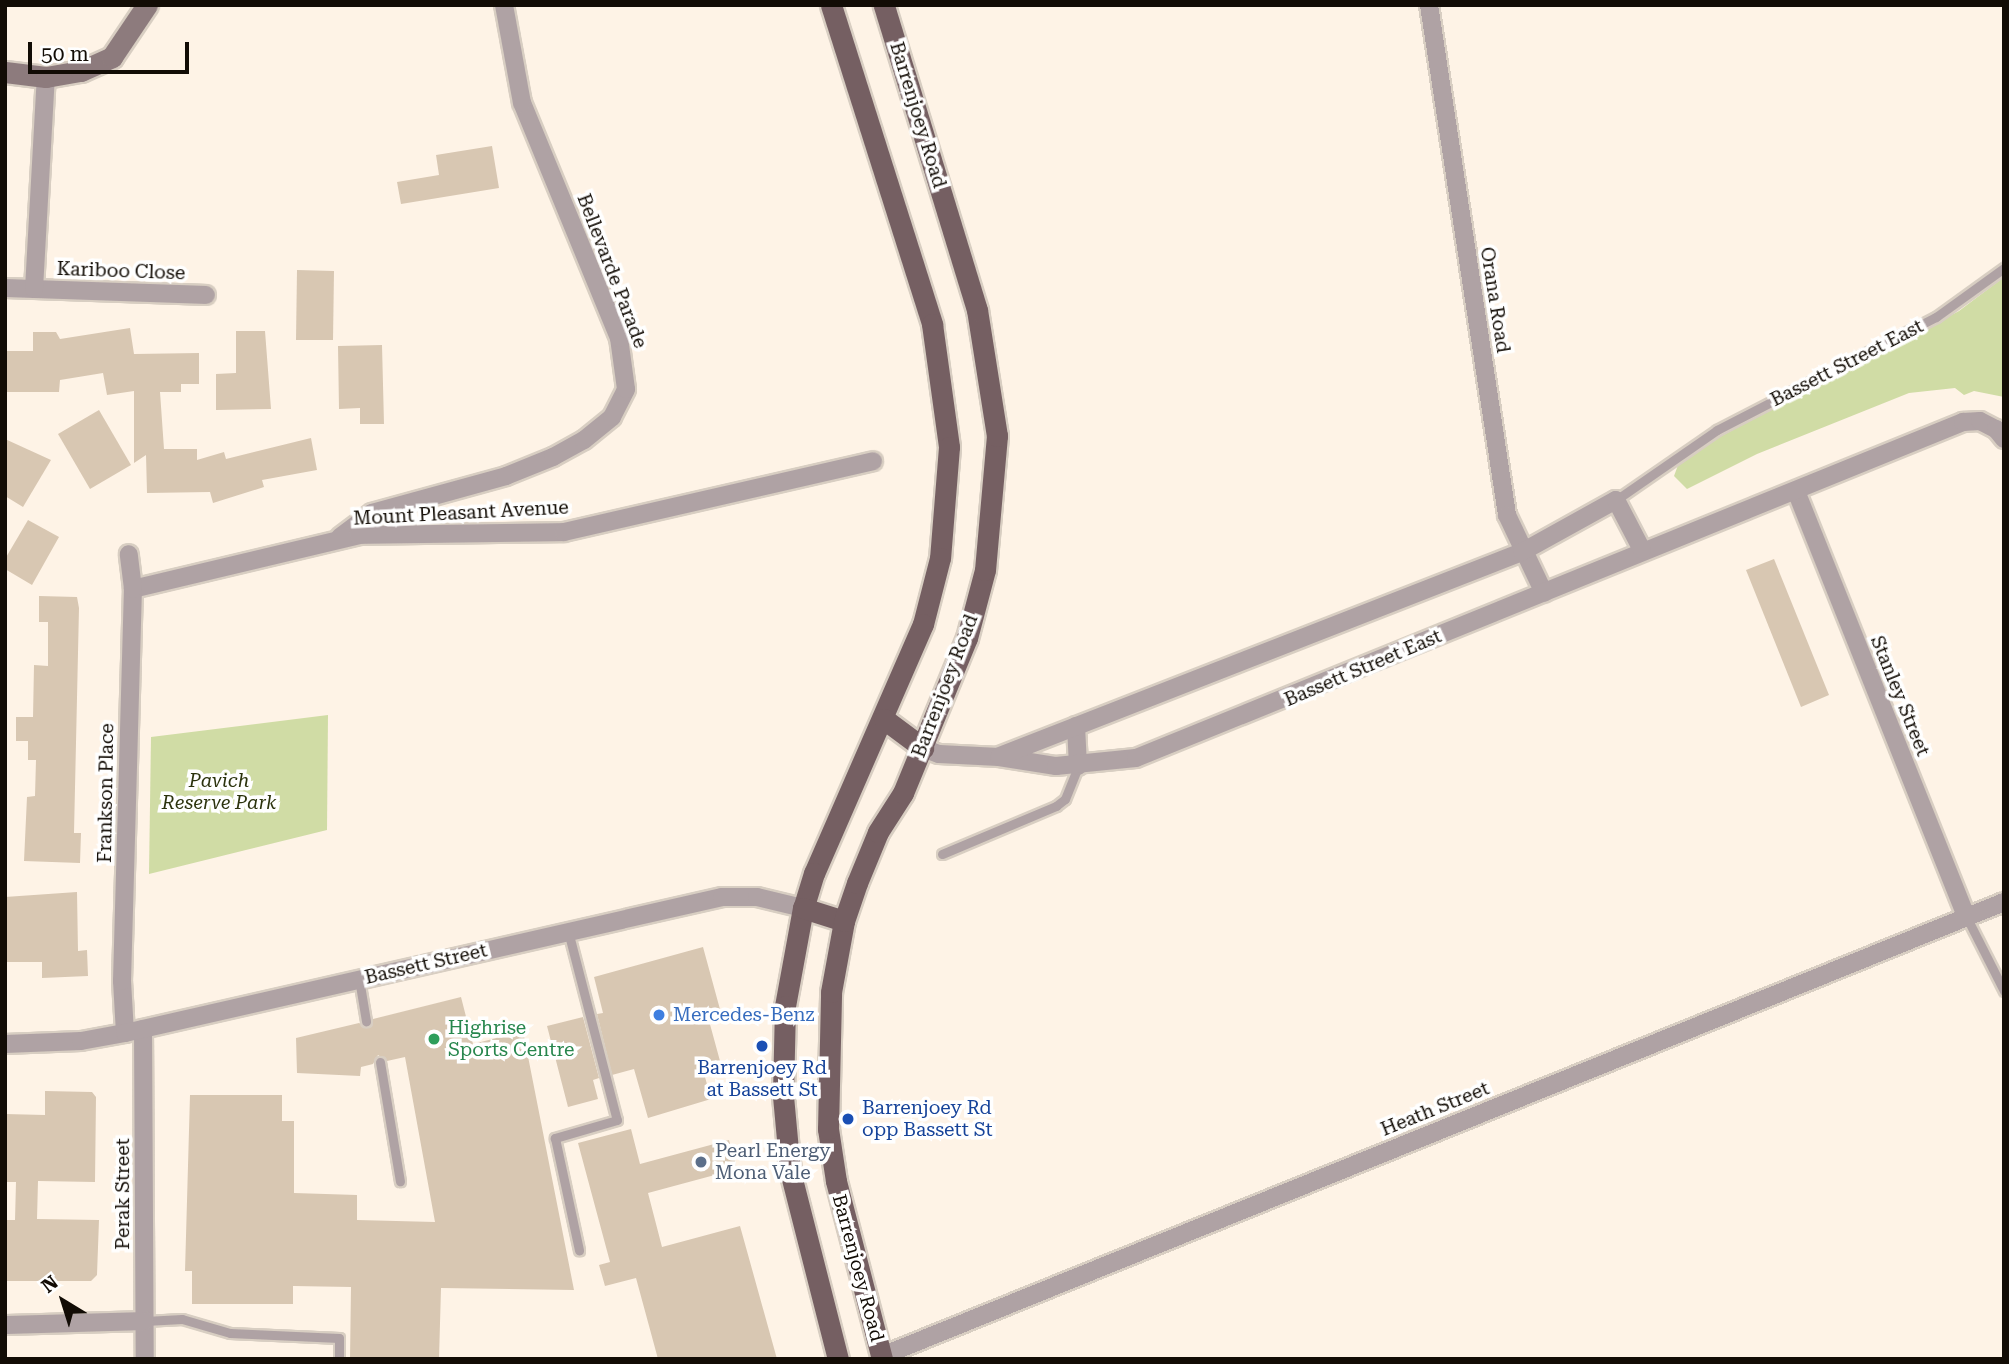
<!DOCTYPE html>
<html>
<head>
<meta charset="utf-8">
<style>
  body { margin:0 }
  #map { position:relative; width:2009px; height:1364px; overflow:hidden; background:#fef3e6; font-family:"Roboto Serif",serif }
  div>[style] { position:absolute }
  .green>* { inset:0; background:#d0dca5 }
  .building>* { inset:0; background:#d8c7b2 }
  .roads { filter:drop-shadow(2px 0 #d8cec2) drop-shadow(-2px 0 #d8cec2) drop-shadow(0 2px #d8cec2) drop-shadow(0 -2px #d8cec2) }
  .lane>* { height:9px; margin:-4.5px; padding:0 4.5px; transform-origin:4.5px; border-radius:4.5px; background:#afa2a4 }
  .street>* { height:18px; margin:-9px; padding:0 9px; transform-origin:9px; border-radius:9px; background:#afa2a4 }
  .secondary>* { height:21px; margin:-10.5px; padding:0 10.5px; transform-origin:10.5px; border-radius:10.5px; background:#8d7b7d }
  .primary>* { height:21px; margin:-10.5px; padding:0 10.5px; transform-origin:10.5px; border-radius:10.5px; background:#755f62 }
  .dots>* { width:19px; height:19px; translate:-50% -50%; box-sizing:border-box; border:4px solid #fff; border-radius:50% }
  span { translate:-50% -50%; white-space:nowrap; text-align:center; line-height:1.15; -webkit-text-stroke:7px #fff; paint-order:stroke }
  .street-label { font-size:19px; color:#120c05 }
  .park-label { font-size:19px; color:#2c330d; font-style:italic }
  .shop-label { font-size:19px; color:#366cbe }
  .left { translate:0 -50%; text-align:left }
  .leisure-label { font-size:19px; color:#27864d }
  .transit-label { font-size:19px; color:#164399 }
  .service-label { font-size:19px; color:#4e5e75 }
  .frame { position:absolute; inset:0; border:7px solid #120c05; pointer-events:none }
  .north { position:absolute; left:28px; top:1266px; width:70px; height:70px; -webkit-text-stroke:5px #fff; paint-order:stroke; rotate:322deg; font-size:19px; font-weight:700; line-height:28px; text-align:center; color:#120c05 }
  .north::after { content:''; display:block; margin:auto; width:24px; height:32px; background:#120c05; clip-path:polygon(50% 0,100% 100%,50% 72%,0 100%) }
  .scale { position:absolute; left:28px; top:42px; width:161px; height:32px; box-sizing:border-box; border:4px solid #120c05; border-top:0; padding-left:9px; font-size:21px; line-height:24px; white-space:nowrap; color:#120c05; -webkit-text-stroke:5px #fff; paint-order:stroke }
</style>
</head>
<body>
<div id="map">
  <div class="green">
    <i style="clip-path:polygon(2004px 277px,2004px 397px,1974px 391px,1964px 395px,1955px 388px,1909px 393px,1757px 454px,1687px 489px,1674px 476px,1681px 457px,1959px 311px)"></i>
    <i style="clip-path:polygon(328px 715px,327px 830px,149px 874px,151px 737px)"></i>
  </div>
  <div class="building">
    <i style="clip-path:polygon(492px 146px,499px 188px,401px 204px,397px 182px,439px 175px,436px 155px)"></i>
    <i style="clip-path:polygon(297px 270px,334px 271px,333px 340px,296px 340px)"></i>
    <i style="clip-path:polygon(130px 328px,134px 354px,199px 353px,199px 384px,181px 384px,181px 392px,160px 392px,164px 449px,197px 449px,197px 460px,224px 452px,226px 459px,311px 438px,317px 470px,262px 480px,264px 487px,213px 503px,210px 492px,147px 493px,146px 455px,134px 463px,134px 391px,107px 395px,103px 373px,60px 380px,59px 392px,5px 392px,5px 351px,33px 351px,33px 332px,56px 332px,60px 339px)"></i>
    <i style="clip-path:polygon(236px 331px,265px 331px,271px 409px,216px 410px,216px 374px,236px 373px)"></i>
    <i style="clip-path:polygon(382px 345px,384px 424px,360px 424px,360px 408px,339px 409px,338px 346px)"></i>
    <i style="clip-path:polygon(99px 410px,131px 465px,90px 489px,58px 434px)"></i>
    <i style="clip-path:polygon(5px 439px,51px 460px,23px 507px,5px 496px)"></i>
    <i style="clip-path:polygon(28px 520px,59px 537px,32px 585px,5px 569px,5px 559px)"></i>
    <i style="clip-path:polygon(1774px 559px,1829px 695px,1801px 707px,1746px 570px)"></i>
    <i style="clip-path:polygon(39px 596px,77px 597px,79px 608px,74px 833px,81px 833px,80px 863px,24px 861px,27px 797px,35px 796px,36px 760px,28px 760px,28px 741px,16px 741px,16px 717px,33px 717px,34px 665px,48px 666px,48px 622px,39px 622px)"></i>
    <i style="clip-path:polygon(77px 892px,78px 951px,87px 950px,88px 976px,42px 978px,42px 962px,5px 962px,5px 897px)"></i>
    <i style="clip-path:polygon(703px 947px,721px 1013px,708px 1017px,720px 1061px,702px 1066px,711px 1099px,648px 1118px,634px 1069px,612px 1075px,597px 1014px,603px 1013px,594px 977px)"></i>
    <i style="clip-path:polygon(461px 997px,473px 1044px,523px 1031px,574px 1290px,441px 1288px,439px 1359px,350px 1359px,351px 1287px,293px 1286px,293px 1304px,192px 1304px,192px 1271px,185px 1271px,190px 1095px,282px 1095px,282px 1121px,294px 1121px,294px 1193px,357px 1195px,357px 1220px,435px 1222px,405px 1057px,387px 1061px,378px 1055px,373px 1064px,361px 1067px,360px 1076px,297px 1073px,296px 1038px,359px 1023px,368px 1028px,373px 1019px)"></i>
    <i style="clip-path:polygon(583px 1017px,599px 1078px,593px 1080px,598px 1099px,568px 1107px,547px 1026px)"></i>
    <i style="clip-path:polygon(45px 1091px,92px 1092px,96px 1097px,95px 1182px,38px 1181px,37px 1219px,99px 1220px,97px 1275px,91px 1281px,5px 1281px,5px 1220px,15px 1220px,16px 1182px,5px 1182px,5px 1114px,45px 1115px)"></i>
    <i style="clip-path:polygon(631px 1129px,640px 1164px,729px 1140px,737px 1169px,648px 1193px,662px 1247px,740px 1226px,777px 1359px,658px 1359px,636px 1278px,605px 1286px,599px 1265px,610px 1262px,578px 1143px)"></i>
  </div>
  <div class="roads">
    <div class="lane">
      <i style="left:1616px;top:500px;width:123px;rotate:-34.7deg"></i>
      <i style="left:1717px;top:430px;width:246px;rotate:-27.3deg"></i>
      <i style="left:1936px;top:317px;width:84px;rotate:-35.8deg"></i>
      <i style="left:942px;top:854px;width:124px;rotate:-22.8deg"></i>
      <i style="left:1056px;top:806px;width:11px;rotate:-38deg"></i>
      <i style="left:1065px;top:799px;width:35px;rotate:-68deg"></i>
      <i style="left:1966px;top:916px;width:84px;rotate:63.1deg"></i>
      <i style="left:568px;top:931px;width:195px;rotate:75.5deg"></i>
      <i style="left:617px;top:1120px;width:65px;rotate:163.8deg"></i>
      <i style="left:555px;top:1138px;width:115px;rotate:77.9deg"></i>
      <i style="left:359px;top:979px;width:43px;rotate:80.5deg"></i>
      <i style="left:380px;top:1062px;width:121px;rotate:80.5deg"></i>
      <i style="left:145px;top:1321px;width:37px;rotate:-3deg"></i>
      <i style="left:182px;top:1319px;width:50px;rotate:16.3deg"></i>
      <i style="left:230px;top:1333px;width:109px;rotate:2.6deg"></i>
      <i style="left:339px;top:1338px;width:21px;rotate:90deg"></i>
    </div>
    <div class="street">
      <i style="left:1429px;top:5px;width:516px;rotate:81.3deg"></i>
      <i style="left:1507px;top:515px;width:86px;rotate:64.6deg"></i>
      <i style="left:5px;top:288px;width:201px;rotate:2deg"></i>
      <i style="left:34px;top:289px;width:212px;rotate:-86.8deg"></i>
      <i style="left:1796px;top:491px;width:458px;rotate:68.2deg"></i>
      <i style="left:340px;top:537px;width:40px;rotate:-37deg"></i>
      <i style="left:372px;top:513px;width:139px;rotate:-15.4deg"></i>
      <i style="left:506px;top:476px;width:51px;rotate:-22deg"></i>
      <i style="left:553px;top:457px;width:35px;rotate:-29deg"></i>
      <i style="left:584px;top:440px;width:36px;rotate:-39deg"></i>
      <i style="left:612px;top:417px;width:31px;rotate:-63deg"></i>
      <i style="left:626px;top:389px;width:51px;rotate:-97.8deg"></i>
      <i style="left:619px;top:338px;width:254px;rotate:-112.4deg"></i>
      <i style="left:522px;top:103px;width:100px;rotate:-100.4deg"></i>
      <i style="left:133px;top:589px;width:232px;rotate:-13.4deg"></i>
      <i style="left:359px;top:535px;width:205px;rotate:-0.8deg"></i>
      <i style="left:564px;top:532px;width:317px;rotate:-12.9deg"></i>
      <i style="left:1076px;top:726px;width:40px;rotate:87.1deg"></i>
      <i style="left:923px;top:748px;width:17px;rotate:21deg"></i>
      <i style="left:939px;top:754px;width:60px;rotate:2.9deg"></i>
      <i style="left:999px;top:757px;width:58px;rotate:9deg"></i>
      <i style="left:1056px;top:766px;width:80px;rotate:-5.7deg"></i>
      <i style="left:1136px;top:758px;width:893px;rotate:-22.11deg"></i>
      <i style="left:1963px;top:422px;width:17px;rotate:-3deg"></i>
      <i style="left:1980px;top:421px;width:18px;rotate:27deg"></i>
      <i style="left:1996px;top:429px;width:13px;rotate:51deg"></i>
      <i style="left:1000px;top:756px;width:560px;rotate:-21.35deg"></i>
      <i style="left:1522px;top:552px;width:107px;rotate:-29deg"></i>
      <i style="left:1616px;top:500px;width:56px;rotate:62.5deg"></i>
      <i style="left:143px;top:1029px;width:330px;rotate:89.7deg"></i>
      <i style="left:125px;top:1033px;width:52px;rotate:-93.3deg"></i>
      <i style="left:122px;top:981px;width:392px;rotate:-88.4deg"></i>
      <i style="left:133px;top:589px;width:35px;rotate:-97deg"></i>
      <i style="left:5px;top:1044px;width:76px;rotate:-2.3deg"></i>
      <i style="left:81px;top:1041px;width:45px;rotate:-10.3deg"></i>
      <i style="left:125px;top:1033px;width:612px;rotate:-12.83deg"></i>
      <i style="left:722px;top:897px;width:35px"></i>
      <i style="left:757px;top:897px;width:47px;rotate:13.4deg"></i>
      <i style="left:5px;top:1325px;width:140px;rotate:-1.6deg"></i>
      <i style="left:882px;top:1356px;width:1210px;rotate:-22.03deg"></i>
    </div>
    <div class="secondary">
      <i style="left:5px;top:72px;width:41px;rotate:7deg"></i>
      <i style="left:46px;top:77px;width:36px;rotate:-10deg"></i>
      <i style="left:81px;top:71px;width:34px;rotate:-24deg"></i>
      <i style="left:112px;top:57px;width:63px;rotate:-56.1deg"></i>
    </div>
    <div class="primary">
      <i style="left:831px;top:5px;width:335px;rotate:72.4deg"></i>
      <i style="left:932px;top:324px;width:124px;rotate:82.1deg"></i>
      <i style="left:949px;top:447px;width:111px;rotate:94.6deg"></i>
      <i style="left:940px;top:558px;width:68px;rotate:104.4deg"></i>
      <i style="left:923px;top:624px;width:272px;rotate:113.6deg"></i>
      <i style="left:814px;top:873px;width:37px;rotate:107deg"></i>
      <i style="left:803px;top:908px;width:100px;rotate:100.4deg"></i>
      <i style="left:785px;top:1006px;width:90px;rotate:91.3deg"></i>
      <i style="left:783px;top:1096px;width:75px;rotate:84.7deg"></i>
      <i style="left:790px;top:1171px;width:194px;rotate:75.7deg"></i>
      <i style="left:884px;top:719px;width:49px;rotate:36.6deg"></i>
      <i style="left:803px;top:908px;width:43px;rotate:17.6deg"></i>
      <i style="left:882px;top:1359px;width:184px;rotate:-104.5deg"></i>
      <i style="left:836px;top:1181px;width:53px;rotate:-98.7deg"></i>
      <i style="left:828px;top:1129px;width:137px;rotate:-88.7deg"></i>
      <i style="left:831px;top:992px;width:72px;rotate:-79.6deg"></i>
      <i style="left:844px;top:921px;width:40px;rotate:-71.1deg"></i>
      <i style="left:857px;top:883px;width:55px;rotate:-67.6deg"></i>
      <i style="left:878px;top:832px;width:46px;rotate:-57.3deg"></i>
      <i style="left:903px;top:793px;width:168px;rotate:-67.6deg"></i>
      <i style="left:967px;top:638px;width:70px;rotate:-75.2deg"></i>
      <i style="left:985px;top:570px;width:135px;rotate:-84.9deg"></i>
      <i style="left:997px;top:436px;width:128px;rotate:-99deg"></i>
      <i style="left:977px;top:310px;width:319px;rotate:-107deg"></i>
    </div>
  </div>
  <div class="dots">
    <i style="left:659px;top:1015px;background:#3f7fe0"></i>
    <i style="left:434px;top:1039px;background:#2e9e5b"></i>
    <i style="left:762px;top:1046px;background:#1a4fb4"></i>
    <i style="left:848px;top:1119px;background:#1a4fb4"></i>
    <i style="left:701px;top:1162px;background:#5c6f8a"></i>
  </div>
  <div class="street-label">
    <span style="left:918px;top:115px;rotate:73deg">Barrenjoey Road</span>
    <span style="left:121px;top:271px;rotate:2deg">Kariboo Close</span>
    <span style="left:612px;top:271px;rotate:69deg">Bellevarde Parade</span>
    <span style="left:1495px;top:300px;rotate:81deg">Orana Road</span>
    <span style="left:1847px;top:363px;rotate:-27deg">Bassett Street East</span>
    <span style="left:461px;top:513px;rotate:-3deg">Mount Pleasant Avenue</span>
    <span style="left:1363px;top:668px;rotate:-23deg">Bassett Street East</span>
    <span style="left:945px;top:686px;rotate:-69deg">Barrenjoey Road</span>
    <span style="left:1900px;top:696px;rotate:68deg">Stanley Street</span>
    <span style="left:106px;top:793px;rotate:-89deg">Frankson Place</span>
    <span style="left:426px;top:964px;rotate:-13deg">Bassett Street</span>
    <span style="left:1435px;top:1109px;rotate:-22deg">Heath Street</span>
    <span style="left:123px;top:1194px;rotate:-90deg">Perak Street</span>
    <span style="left:858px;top:1268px;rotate:75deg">Barrenjoey Road</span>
  </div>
  <div class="park-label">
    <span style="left:219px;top:792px">Pavich<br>Reserve Park</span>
  </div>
  <div class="shop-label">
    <span class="left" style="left:673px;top:1015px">Mercedes-Benz</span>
  </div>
  <div class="leisure-label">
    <span class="left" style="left:448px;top:1039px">Highrise<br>Sports Centre</span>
  </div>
  <div class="transit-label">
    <span style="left:762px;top:1079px">Barrenjoey Rd<br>at Bassett St</span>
    <span class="left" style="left:862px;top:1119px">Barrenjoey Rd<br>opp Bassett St</span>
  </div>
  <div class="service-label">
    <span class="left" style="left:715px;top:1162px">Pearl Energy<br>Mona Vale</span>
  </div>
  <div class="frame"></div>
  <div class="north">N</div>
  <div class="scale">50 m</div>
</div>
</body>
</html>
